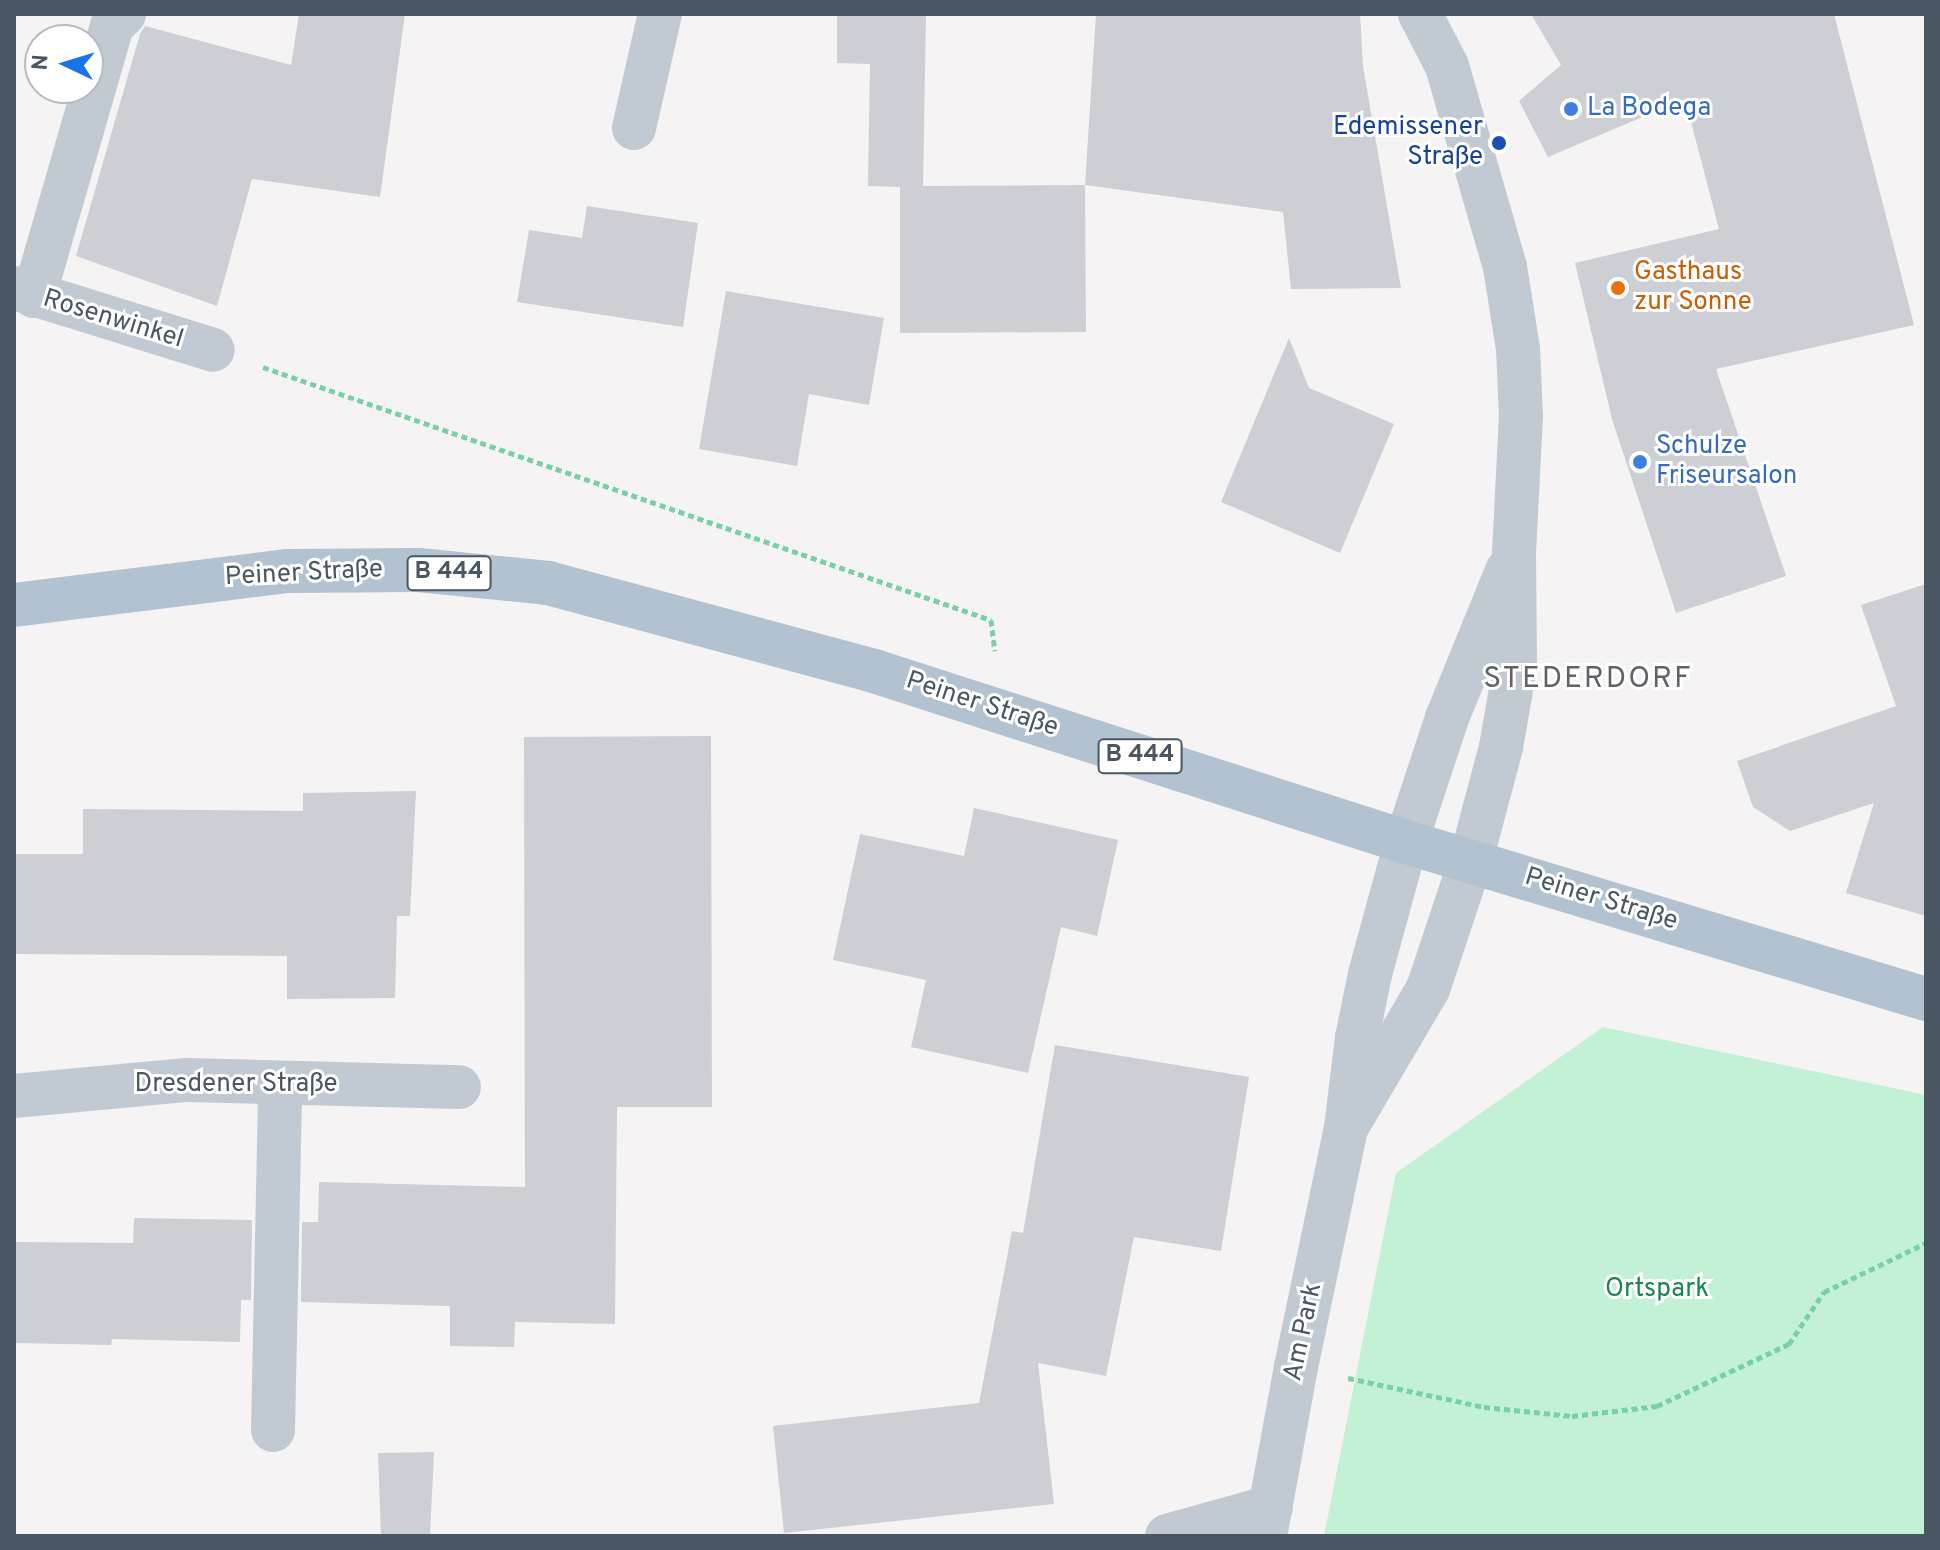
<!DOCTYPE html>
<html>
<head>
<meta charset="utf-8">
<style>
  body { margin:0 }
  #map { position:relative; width:1940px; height:1550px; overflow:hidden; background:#f5f3f3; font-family:Overpass,sans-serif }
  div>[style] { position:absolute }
  .green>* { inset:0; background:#c3f1d5 }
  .building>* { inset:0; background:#cdcfd5 }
  .path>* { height:5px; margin-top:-2.5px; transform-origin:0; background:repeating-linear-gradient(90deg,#7ad0a6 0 6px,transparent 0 10px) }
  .minor>* { height:44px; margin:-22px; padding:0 22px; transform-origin:22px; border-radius:22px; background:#c1cad2 }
  .major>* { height:44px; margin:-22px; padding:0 22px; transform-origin:22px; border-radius:22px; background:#b3c2d1 }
  .dots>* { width:22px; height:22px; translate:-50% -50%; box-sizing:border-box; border:4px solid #fff; border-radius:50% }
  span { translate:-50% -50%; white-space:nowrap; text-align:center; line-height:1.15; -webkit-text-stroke:6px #fff; paint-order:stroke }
  .shield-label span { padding:2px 6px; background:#fff; border:2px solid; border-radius:6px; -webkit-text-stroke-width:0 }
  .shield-label { font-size:24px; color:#4a5661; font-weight:700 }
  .shop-label { font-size:26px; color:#366cbe }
  .left { translate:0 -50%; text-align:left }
  .transit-label { font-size:26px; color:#164399 }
  .right { translate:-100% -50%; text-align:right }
  .food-label { font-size:26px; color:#c56008 }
  .street-label { font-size:26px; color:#4a5661 }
  .park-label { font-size:26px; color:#17864f }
  .quarter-label { font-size:30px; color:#5f6368; letter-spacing:2px }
  .frame { position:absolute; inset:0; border:16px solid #4a5661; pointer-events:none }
  .north { position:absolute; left:24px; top:24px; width:80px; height:80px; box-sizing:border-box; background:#fff; border:2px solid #b7bbc0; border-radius:50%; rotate:274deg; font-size:22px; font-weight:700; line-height:32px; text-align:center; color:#4a5661 }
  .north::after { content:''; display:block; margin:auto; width:28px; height:36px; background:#1a73e8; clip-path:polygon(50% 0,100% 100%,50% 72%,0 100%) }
</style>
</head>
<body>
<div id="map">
  <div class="green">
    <i style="clip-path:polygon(1603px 1027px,1926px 1095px,1926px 1536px,1324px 1536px,1396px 1173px)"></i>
  </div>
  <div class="building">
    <i style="clip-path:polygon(299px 14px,405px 14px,380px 197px,252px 179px,217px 306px,76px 256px,140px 34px,145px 26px,291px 65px)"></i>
    <i style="clip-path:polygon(837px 14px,926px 14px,923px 186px,1085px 185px,1086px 332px,900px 333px,900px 187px,868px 186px,870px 64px,837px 63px)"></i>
    <i style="clip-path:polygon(1096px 14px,1360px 14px,1363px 66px,1401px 288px,1291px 289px,1283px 212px,1085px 185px)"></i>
    <i style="clip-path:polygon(1531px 14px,1834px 14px,1914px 325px,1716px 369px,1786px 576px,1676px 613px,1612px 419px,1575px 263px,1719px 229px,1685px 99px,1548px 157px,1519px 101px,1561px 65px)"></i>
    <i style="clip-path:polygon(587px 206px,698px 223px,683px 327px,517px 302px,529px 230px,582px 238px)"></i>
    <i style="clip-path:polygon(726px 291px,884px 318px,869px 405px,809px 394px,797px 466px,699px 449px)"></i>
    <i style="clip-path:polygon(1289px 338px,1309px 388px,1394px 424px,1340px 553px,1221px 502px)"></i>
    <i style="clip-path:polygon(1926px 584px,1926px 916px,1846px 893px,1874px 803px,1790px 831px,1753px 807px,1737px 761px,1896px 706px,1861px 605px)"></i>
    <i style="clip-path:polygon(711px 736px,712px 1107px,617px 1107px,615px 1324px,515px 1322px,514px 1347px,450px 1346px,450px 1306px,301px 1302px,302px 1222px,318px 1222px,319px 1182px,525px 1187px,524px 737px)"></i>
    <i style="clip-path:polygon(416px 791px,410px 916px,397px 916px,395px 998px,287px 999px,287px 956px,14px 954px,14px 854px,83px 854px,83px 809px,303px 811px,303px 793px)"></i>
    <i style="clip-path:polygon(974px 808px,1118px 840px,1097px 936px,1061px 927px,1028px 1073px,911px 1047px,926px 980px,833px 960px,860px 834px,964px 856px)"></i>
    <i style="clip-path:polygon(1055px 1045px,1249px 1077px,1221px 1251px,1134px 1237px,1106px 1376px,1038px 1363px,1054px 1504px,784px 1533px,773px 1426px,979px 1403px,1012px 1231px,1023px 1233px)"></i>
    <i style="clip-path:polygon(134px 1218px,252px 1220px,251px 1300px,241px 1300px,240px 1342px,112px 1339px,111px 1345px,14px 1343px,14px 1242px,133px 1243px)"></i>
    <i style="clip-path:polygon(434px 1452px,430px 1536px,381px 1536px,378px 1453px)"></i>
  </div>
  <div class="path">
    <i style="left:263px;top:367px;width:771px;rotate:19.16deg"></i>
    <i style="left:991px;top:620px;width:31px;rotate:83deg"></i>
    <i style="left:1348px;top:1378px;width:139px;rotate:12deg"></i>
    <i style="left:1484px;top:1407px;width:88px;rotate:5.8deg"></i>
    <i style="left:1572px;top:1416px;width:86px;rotate:-6.7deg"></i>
    <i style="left:1657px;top:1406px;width:146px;rotate:-25.2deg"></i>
    <i style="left:1789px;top:1344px;width:63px;rotate:-56.1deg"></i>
    <i style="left:1824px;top:1292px;width:113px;rotate:-25.7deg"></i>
  </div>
  <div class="minor">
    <i style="left:634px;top:128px;width:117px;rotate:-77.2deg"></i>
    <i style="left:14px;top:288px;width:208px;rotate:17.3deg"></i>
    <i style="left:34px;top:296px;width:281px;rotate:-73.9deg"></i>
    <i style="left:112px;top:26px;width:17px;rotate:-45deg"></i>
    <i style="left:14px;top:1096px;width:174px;rotate:-5.3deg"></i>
    <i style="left:187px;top:1080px;width:272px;rotate:1.5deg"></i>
    <i style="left:1346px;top:1128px;width:161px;rotate:-59.5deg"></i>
    <i style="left:1428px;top:989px;width:136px;rotate:-71.6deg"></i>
    <i style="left:1471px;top:860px;width:117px;rotate:-75.1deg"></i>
    <i style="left:1501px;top:747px;width:81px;rotate:-80.1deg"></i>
    <i style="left:1515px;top:667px;width:114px;rotate:-90.5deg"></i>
    <i style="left:1514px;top:553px;width:136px;rotate:-87.1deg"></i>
    <i style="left:1521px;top:417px;width:68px;rotate:-92.5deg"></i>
    <i style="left:1518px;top:349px;width:83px;rotate:-99deg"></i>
    <i style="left:1505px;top:267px;width:209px;rotate:-106.1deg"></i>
    <i style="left:1447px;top:66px;width:59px;rotate:-117.4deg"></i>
    <i style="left:273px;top:1430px;width:346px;rotate:-88.8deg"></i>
    <i style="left:1167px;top:1536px;width:108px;rotate:-15.6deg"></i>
    <i style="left:1265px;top:1536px;width:172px;rotate:-79.6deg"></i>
    <i style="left:1296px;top:1367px;width:244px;rotate:-78.2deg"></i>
    <i style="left:1346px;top:1128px;width:91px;rotate:-83deg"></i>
    <i style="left:1357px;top:1038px;width:65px;rotate:-78.5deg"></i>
    <i style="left:1370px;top:974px;width:137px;rotate:-74.7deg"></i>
    <i style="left:1406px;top:842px;width:131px;rotate:-71.7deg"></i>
    <i style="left:1447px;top:718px;width:159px;rotate:-67.8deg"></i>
  </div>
  <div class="major">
    <i style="left:14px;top:605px;width:276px;rotate:-7.1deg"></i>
    <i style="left:288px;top:571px;width:130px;rotate:-0.4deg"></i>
    <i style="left:418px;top:570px;width:131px;rotate:5.7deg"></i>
    <i style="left:548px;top:583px;width:338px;rotate:15.1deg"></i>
    <i style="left:874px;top:671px;width:559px;rotate:17.82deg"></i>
    <i style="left:1406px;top:842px;width:543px;rotate:16.8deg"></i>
  </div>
  <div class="dots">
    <i style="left:1571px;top:109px;background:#3f7fe0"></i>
    <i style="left:1499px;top:143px;background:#1a4fb4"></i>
    <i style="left:1618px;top:288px;background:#e8710a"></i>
    <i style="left:1640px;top:462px;background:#3f7fe0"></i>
  </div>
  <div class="shield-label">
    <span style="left:449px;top:573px">B 444</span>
    <span style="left:1140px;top:756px">B 444</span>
  </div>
  <div class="shop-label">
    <span class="left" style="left:1587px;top:109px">La Bodega</span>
    <span class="left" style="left:1656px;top:462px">Schulze<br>Friseursalon</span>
  </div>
  <div class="transit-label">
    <span class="right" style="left:1483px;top:143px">Edemissener<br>Straße</span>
  </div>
  <div class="food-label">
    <span class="left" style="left:1634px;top:288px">Gasthaus<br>zur Sonne</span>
  </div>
  <div class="street-label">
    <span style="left:113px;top:320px;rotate:17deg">Rosenwinkel</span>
    <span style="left:304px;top:574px;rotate:-3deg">Peiner Straße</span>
    <span style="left:982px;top:705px;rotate:18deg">Peiner Straße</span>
    <span style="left:1601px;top:900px;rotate:17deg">Peiner Straße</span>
    <span style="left:236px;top:1085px">Dresdener Straße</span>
    <span style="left:1304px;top:1332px;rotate:-78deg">Am Park</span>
  </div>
  <div class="park-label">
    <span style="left:1657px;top:1290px">Ortspark</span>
  </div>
  <div class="quarter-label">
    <span style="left:1588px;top:680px">STEDERDORF</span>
  </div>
  <div class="frame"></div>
  <div class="north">N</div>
</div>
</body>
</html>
